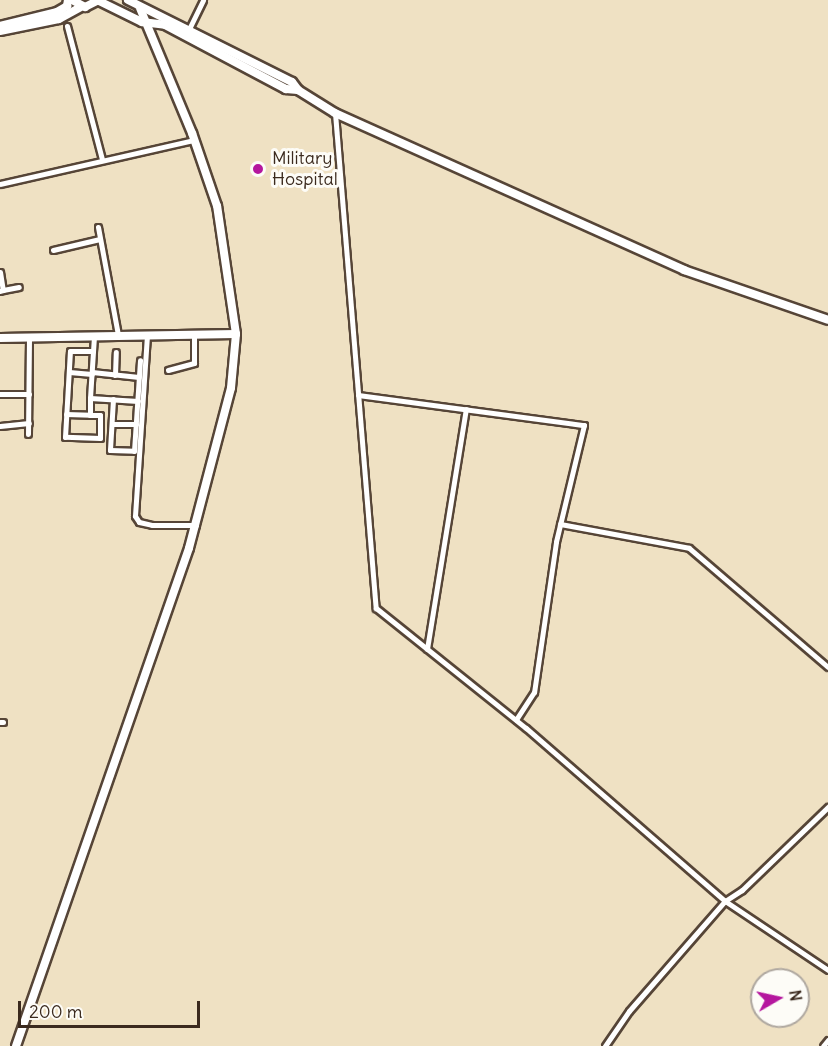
<!DOCTYPE html>
<html>
<head>
<meta charset="utf-8">
<style>
  body { margin:0 }
  #map { position:relative; width:828px; height:1046px; overflow:hidden; background:#efe1c3; font-family:Delius,sans-serif }
  div>[style] { position:absolute }
  .roads { filter:drop-shadow(2px 0 #564537) drop-shadow(-2px 0 #564537) drop-shadow(0 2px #564537) drop-shadow(0 -2px #564537) }
  .street>* { height:5px; margin:-2.5px; padding:0 2.5px; transform-origin:2.5px; border-radius:2.5px; background:#fff }
  .secondary>* { height:8px; margin:-4px; padding:0 4px; transform-origin:4px; border-radius:4px; background:#fff }
  .dots>* { width:16px; height:16px; translate:-50% -50%; box-sizing:border-box; border:3px solid #fdfcf7; border-radius:50% }
  span { translate:-50% -50%; white-space:nowrap; text-align:center; line-height:1.15; -webkit-text-stroke:6px #fdfcf7; paint-order:stroke }
  .poi-label { font-size:18px; color:#3b2a1e }
  .left { translate:0 -50%; text-align:left }
  .north { position:absolute; left:750px; top:968px; width:60px; height:60px; box-sizing:border-box; background:#fdfcf7; border:2px solid #afa8a0; border-radius:50%; rotate:81deg; font-size:16px; font-weight:700; line-height:24px; text-align:center; color:#3b2a1e }
  .north::after { content:''; display:block; margin:auto; width:21px; height:27px; background:#b5179e; clip-path:polygon(50% 0,100% 100%,50% 72%,0 100%) }
  .scale { position:absolute; left:18px; top:1001px; width:182px; height:27px; box-sizing:border-box; border:3px solid #3b2a1e; border-top:0; padding-left:8px; font-size:18px; line-height:21px; white-space:nowrap; color:#3b2a1e; -webkit-text-stroke:4px #fdfcf7; paint-order:stroke }
</style>
</head>
<body>
<div id="map">
  <div class="roads">
    <div class="street">
      <i style="left:67px;top:26px;width:138px;rotate:75.3deg"></i>
      <i style="left:189px;top:29px;width:32px;rotate:-64deg"></i>
      <i style="left:335px;top:113px;width:497px;rotate:85.3deg"></i>
      <i style="left:376px;top:608px;width:192px;rotate:38.7deg"></i>
      <i style="left:526px;top:728px;width:264px;rotate:41deg"></i>
      <i style="left:725px;top:901px;width:124px;rotate:33.8deg"></i>
      <i style="left:0;top:184px;width:199px;rotate:-12.8deg"></i>
      <i style="left:98px;top:227px;width:110px;rotate:79.5deg"></i>
      <i style="left:53px;top:250px;width:48px;rotate:-13.2deg"></i>
      <i style="left:0;top:272px;width:18px;rotate:81deg"></i>
      <i style="left:3px;top:290px;width:3px;rotate:162deg"></i>
      <i style="left:3px;top:290px;width:16px;rotate:-11deg"></i>
      <i style="left:147px;top:335px;width:181px;rotate:93.8deg"></i>
      <i style="left:135px;top:516px;width:7px;rotate:56deg"></i>
      <i style="left:139px;top:522px;width:13px;rotate:13deg"></i>
      <i style="left:152px;top:525px;width:44px"></i>
      <i style="left:94px;top:336px;width:62px;rotate:93.7deg"></i>
      <i style="left:90px;top:398px;width:48px;rotate:3.6deg"></i>
      <i style="left:168px;top:370px;width:27px;rotate:-15deg"></i>
      <i style="left:194px;top:363px;width:29px;rotate:-90deg"></i>
      <i style="left:69px;top:372px;width:23px;rotate:5deg"></i>
      <i style="left:92px;top:372px;width:47px;rotate:6.1deg"></i>
      <i style="left:115px;top:375px;width:23px;rotate:-88deg"></i>
      <i style="left:0;top:394px;width:29px"></i>
      <i style="left:358px;top:395px;width:228px;rotate:7.6deg"></i>
      <i style="left:584px;top:425px;width:120px;rotate:103.5deg"></i>
      <i style="left:556px;top:542px;width:152px;rotate:98.3deg"></i>
      <i style="left:534px;top:692px;width:33px;rotate:123deg"></i>
      <i style="left:113px;top:399px;width:51px;rotate:93.4deg"></i>
      <i style="left:110px;top:450px;width:24px;rotate:2deg"></i>
      <i style="left:134px;top:451px;width:91px;rotate:-86.2deg"></i>
      <i style="left:66px;top:414px;width:24px;rotate:2deg"></i>
      <i style="left:90px;top:415px;width:17px;rotate:-90deg"></i>
      <i style="left:90px;top:415px;width:10px"></i>
      <i style="left:100px;top:415px;width:23px;rotate:90deg"></i>
      <i style="left:100px;top:438px;width:35px;rotate:-178deg"></i>
      <i style="left:65px;top:437px;width:86px;rotate:-86.7deg"></i>
      <i style="left:70px;top:351px;width:23px"></i>
      <i style="left:112px;top:424px;width:24px"></i>
      <i style="left:0;top:426px;width:29px;rotate:-6deg"></i>
      <i style="left:28px;top:434px;width:97px;rotate:-89.4deg"></i>
      <i style="left:560px;top:524px;width:131px;rotate:10.5deg"></i>
      <i style="left:689px;top:548px;width:183px;rotate:40.6deg"></i>
      <i style="left:427px;top:649px;width:243px;rotate:-80.8deg"></i>
      <i style="left:0;top:722px;width:3px"></i>
      <i style="left:605px;top:1046px;width:42px;rotate:-55.6deg"></i>
      <i style="left:629px;top:1011px;width:146px;rotate:-48.9deg"></i>
      <i style="left:725px;top:901px;width:20px;rotate:-33deg"></i>
      <i style="left:742px;top:890px;width:120px;rotate:-44deg"></i>
      <i style="left:823px;top:1046px;width:8px;rotate:-50deg"></i>
    </div>
    <div class="secondary">
      <i style="left:72px;top:0;width:15px;rotate:28deg"></i>
      <i style="left:85px;top:7px;width:16px;rotate:-27deg"></i>
      <i style="left:128px;top:0;width:183px;rotate:26.6deg"></i>
      <i style="left:292px;top:82px;width:10px;rotate:53deg"></i>
      <i style="left:99px;top:1px;width:48px;rotate:26deg"></i>
      <i style="left:142px;top:22px;width:23px;rotate:7deg"></i>
      <i style="left:165px;top:25px;width:137px;rotate:27.9deg"></i>
      <i style="left:286px;top:89px;width:12px;rotate:5deg"></i>
      <i style="left:298px;top:90px;width:44px;rotate:31.9deg"></i>
      <i style="left:335px;top:113px;width:383px;rotate:24.2deg"></i>
      <i style="left:684px;top:270px;width:152px;rotate:19.1deg"></i>
      <i style="left:0;top:26px;width:59px;rotate:-13.8deg"></i>
      <i style="left:57px;top:12px;width:12px;rotate:-31deg"></i>
      <i style="left:67px;top:6px;width:6px;rotate:-81deg"></i>
      <i style="left:0;top:31px;width:60px;rotate:-11.5deg"></i>
      <i style="left:59px;top:19px;width:25px;rotate:-29deg"></i>
      <i style="left:0;top:338px;width:236px;rotate:-1deg"></i>
      <i style="left:16px;top:1046px;width:527px;rotate:-70.84deg"></i>
      <i style="left:189px;top:548px;width:165px;rotate:-75.3deg"></i>
      <i style="left:231px;top:388px;width:54px;rotate:-84.7deg"></i>
      <i style="left:236px;top:334px;width:129px;rotate:-98.4deg"></i>
      <i style="left:217px;top:206px;width:77px;rotate:-108.9deg"></i>
      <i style="left:192px;top:133px;width:135px;rotate:-112.6deg"></i>
    </div>
  </div>
  <div class="dots">
    <i style="left:258px;top:169px;background:#b5179e"></i>
  </div>
  <div class="poi-label">
    <span class="left" style="left:272px;top:169px">Military<br>Hospital</span>
  </div>
  <div class="north">N</div>
  <div class="scale">200 m</div>
</div>
</body>
</html>
